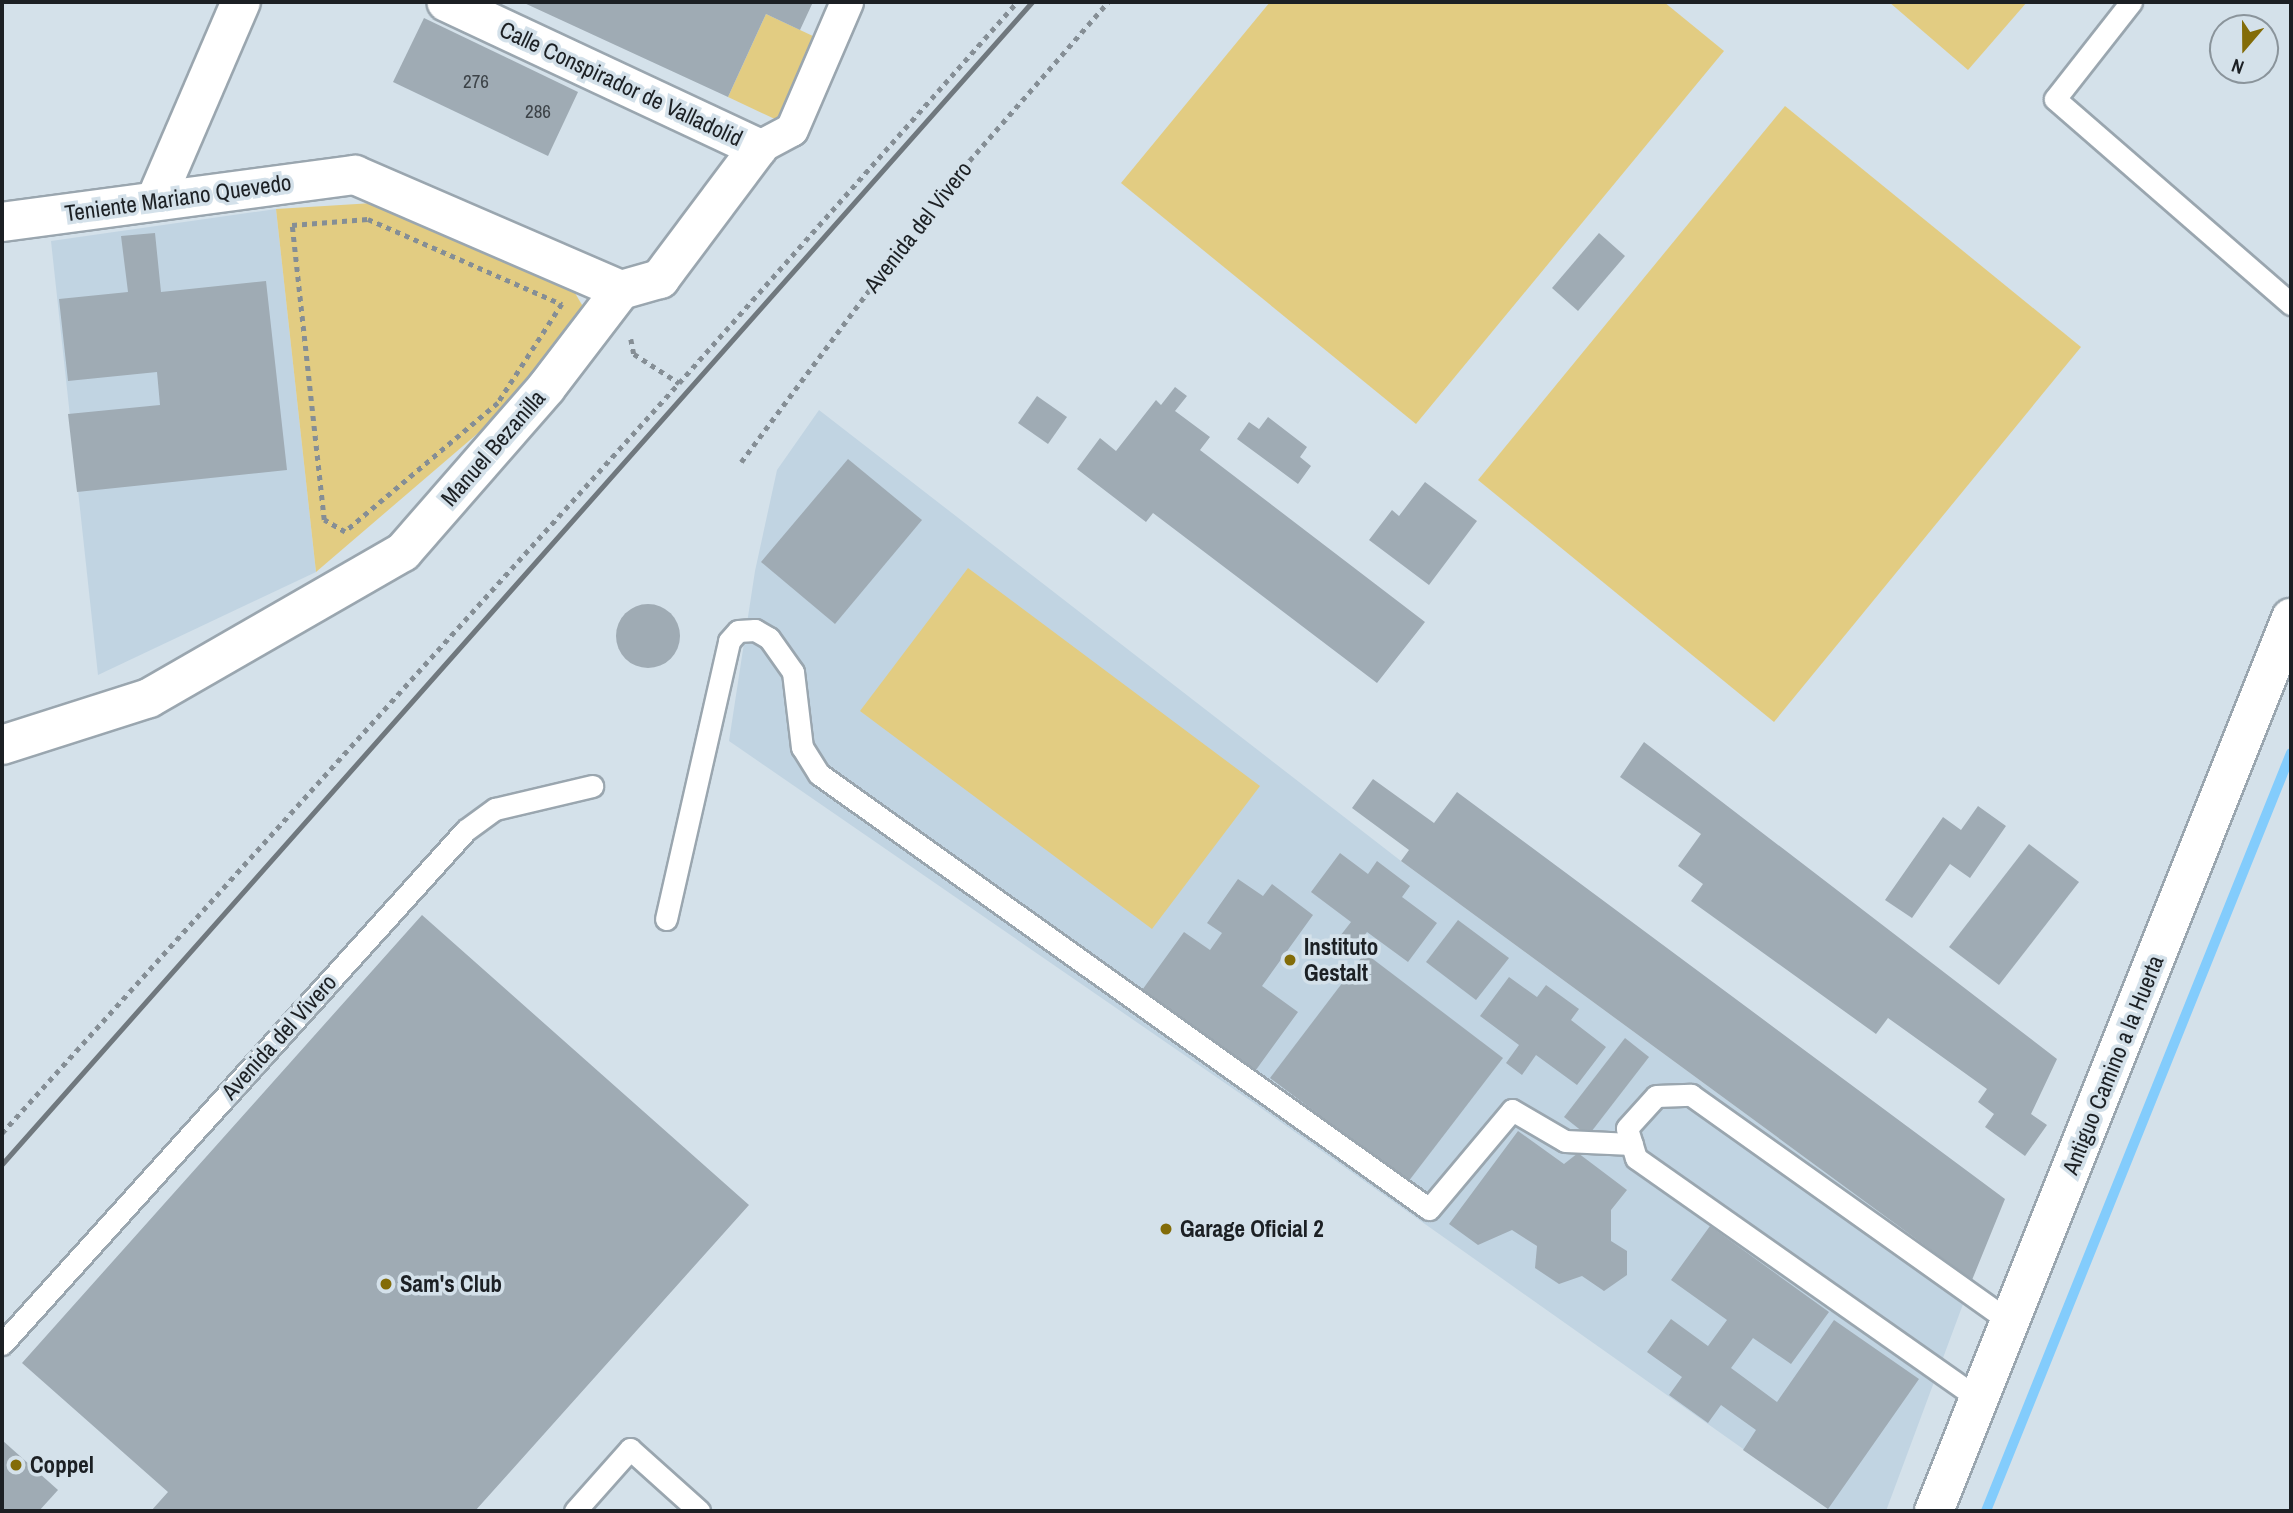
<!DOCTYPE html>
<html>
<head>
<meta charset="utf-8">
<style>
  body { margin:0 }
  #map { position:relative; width:2293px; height:1513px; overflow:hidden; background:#d4e1ea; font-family:"Archivo Narrow",sans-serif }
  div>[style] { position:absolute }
  .built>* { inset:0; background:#c1d4e2 }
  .green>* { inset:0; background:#e2cc82 }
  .stream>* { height:10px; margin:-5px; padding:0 5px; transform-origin:5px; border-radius:5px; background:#83ccfc }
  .building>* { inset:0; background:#9fabb4 }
  .round { border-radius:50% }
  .path>* { height:4.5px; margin-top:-2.25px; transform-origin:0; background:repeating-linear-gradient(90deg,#858e95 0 5px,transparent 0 10px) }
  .roads { filter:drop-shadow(2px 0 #9aa6af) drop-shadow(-2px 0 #9aa6af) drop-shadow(0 2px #9aa6af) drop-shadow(0 -2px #9aa6af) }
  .service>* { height:21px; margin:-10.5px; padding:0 10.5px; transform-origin:10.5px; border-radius:10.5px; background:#fff }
  .pedestrian>* { height:32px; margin:-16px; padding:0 16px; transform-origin:16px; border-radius:16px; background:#fff }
  .minor>* { height:38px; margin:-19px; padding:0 19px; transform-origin:19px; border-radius:19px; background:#fff }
  .tertiary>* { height:38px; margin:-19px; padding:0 19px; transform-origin:19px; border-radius:19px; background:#fff }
  .rail>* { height:5px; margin:-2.5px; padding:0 2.5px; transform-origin:2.5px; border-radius:2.5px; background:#70787e }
  .dots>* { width:19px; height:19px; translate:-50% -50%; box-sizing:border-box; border:4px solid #d4e1ea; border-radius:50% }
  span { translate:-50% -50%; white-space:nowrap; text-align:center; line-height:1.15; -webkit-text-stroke:7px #d4e1ea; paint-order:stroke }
  .number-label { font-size:19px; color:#3d4348 }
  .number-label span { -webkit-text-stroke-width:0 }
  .street-label { font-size:23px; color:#1c2024 }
  .poi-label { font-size:23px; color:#1c2024; font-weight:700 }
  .left { translate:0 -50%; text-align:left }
  .frame { position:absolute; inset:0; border:4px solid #1c2024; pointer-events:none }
  .north { position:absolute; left:2209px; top:14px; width:70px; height:70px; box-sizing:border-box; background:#d4e1ea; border:2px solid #8a949b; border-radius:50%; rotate:200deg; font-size:19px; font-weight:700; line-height:28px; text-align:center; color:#1c2024 }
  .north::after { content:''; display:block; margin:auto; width:24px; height:32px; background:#836c08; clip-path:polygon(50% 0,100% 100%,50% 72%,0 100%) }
</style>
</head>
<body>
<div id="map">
  <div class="built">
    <i style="clip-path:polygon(276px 209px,316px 572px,98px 675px,51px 241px)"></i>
    <i style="clip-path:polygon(819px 410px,1401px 861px,1972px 1280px,1886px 1511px,1831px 1511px,1251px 1101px,729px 741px,755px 571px,777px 470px)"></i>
  </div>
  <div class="green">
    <i style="clip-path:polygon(1270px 2px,1664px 2px,1724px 51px,1416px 424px,1121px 183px)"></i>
    <i style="clip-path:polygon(1889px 2px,2027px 2px,1968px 70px)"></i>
    <i style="clip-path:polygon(766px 14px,815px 37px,777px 120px,728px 97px)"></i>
    <i style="clip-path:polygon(1785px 106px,2081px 347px,1774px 722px,1478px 480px)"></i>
    <i style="clip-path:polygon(373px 203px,575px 293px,585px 310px,498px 416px,316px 572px,276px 209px)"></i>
    <i style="clip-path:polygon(968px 568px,1260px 786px,1152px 929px,860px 711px)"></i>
  </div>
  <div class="stream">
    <i style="left:1986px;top:1511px;width:817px;rotate:-68.08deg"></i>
  </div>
  <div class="building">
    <i style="clip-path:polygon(522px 2px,813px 2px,800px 30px,766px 14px,728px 97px)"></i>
    <i style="clip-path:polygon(424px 18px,578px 92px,548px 156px,393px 82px)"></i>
    <i style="clip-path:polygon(155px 233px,161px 292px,266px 281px,287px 470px,77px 492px,68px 414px,160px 405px,157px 372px,68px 381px,59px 299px,128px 292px,121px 236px)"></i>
    <i style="clip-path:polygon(1599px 233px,1625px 256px,1578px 311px,1552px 288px)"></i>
    <i style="clip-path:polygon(1175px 387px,1187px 396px,1175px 411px,1210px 437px,1200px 450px,1425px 622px,1377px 683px,1153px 513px,1146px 522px,1077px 469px,1100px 438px,1116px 451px,1156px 400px,1161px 405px)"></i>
    <i style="clip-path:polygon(1037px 396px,1067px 417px,1048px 444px,1018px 423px)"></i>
    <i style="clip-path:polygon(1268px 417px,1307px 447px,1300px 457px,1311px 466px,1298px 484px,1237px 439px,1249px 422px,1259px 429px)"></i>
    <i style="clip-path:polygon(848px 459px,922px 520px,835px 624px,761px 562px)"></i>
    <i style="clip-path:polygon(1425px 482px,1477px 521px,1429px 585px,1369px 540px,1392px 510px,1399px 516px)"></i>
    <i class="round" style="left:616px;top:604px;width:64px;height:64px"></i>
    <i style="clip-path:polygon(1644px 742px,2057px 1059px,2031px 1114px,2047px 1125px,2025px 1156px,1985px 1127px,1994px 1114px,1978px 1102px,1987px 1089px,1888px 1018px,1876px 1034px,1691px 901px,1703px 884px,1678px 866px,1701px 834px,1620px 777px)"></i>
    <i style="clip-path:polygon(1373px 779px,1434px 823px,1457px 792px,2005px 1199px,1972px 1280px,1401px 861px,1409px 850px,1352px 808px)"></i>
    <i style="clip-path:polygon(1978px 806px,2006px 826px,1970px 878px,1950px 864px,1912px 918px,1885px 900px,1943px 817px,1961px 830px)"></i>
    <i style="clip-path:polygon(2029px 844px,2079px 882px,1999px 985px,1949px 947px)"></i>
    <i style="clip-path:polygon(1340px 853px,1368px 874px,1377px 861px,1410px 886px,1402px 897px,1437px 923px,1408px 962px,1367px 932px,1353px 951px,1337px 940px,1351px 922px,1311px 892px)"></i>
    <i style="clip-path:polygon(1238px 879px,1263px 896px,1272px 884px,1313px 915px,1262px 986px,1298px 1012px,1253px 1074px,1140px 993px,1184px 932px,1210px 950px,1222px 933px,1207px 923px)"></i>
    <i style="clip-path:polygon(422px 915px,749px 1205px,475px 1511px,151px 1511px,168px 1492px,22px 1363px)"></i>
    <i style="clip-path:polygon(1458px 920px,1509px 958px,1476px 1000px,1426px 962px)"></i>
    <i style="clip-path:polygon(1365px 953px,1503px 1058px,1408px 1182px,1270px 1078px)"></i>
    <i style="clip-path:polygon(1509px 977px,1537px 997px,1546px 985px,1579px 1009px,1571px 1020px,1606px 1047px,1577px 1085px,1536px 1055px,1522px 1075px,1506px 1063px,1519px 1045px,1480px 1016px)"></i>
    <i style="clip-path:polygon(1625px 1038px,1649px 1057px,1588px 1136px,1564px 1117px)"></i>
    <i style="clip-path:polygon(1518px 1131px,1564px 1164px,1578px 1153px,1627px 1190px,1611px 1210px,1611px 1241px,1627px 1251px,1627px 1275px,1604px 1291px,1582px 1276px,1559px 1284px,1535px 1268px,1537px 1246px,1512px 1230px,1478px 1245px,1449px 1224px)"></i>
    <i style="clip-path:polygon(1710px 1226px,1829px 1312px,1791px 1364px,1753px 1338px,1731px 1368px,1777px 1402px,1834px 1320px,1919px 1379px,1828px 1509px,1743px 1450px,1756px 1430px,1721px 1405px,1708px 1423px,1669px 1395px,1682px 1377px,1647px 1352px,1671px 1319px,1708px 1346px,1727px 1320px,1671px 1280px)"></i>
    <i style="clip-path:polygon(2px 1440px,58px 1490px,39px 1511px,2px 1511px)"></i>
  </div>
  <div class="path">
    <i style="left:368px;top:219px;width:212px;rotate:23.7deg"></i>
    <i style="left:562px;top:304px;width:118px;rotate:122.9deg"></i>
    <i style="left:498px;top:403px;width:200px;rotate:139.9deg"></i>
    <i style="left:345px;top:532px;width:24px;rotate:-150deg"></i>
    <i style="left:324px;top:520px;width:297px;rotate:-96.2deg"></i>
    <i style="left:292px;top:225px;width:76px;rotate:-4.5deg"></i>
    <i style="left:631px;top:339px;width:15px;rotate:79deg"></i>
    <i style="left:634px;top:354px;width:54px;rotate:32.8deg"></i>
    <i style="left:741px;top:462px;width:338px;rotate:-53.3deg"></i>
    <i style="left:943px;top:191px;width:251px;rotate:-48.9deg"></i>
    <i style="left:2px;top:1133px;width:1010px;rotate:-47.93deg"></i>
    <i style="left:679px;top:383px;width:509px;rotate:-48.42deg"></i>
  </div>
  <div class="roads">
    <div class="service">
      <i style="left:2131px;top:2px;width:123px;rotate:128.1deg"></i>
      <i style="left:2055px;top:99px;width:313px;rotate:41deg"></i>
      <i style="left:666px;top:919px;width:285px;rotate:-77.2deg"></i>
      <i style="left:729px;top:641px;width:13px;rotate:-48deg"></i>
      <i style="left:738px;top:631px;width:17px;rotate:-3deg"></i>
      <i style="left:755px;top:630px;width:16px;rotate:30deg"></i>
      <i style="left:769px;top:638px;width:42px;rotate:54.8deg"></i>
      <i style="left:793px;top:672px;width:76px;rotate:83.2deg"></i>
      <i style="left:802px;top:747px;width:32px;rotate:58deg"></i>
      <i style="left:819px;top:774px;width:749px;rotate:35.49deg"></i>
      <i style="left:1429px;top:1209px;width:129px;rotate:-50deg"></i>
      <i style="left:1512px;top:1110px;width:61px;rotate:30.3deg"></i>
      <i style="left:1565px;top:1141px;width:67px;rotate:2.6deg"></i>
      <i style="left:2px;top:1344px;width:692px;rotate:-47.93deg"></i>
      <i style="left:466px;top:830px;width:36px;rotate:-36deg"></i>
      <i style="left:495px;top:809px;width:100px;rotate:-13.3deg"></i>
      <i style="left:1979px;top:1399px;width:419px;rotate:-144.9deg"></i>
      <i style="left:1636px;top:1158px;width:31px;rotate:-107deg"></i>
      <i style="left:1627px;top:1128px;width:43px;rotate:-47.8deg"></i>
      <i style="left:1656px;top:1096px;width:35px;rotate:-2deg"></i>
      <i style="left:1691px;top:1095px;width:392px;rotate:35.4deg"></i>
      <i style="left:575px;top:1511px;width:83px;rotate:-48.4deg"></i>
      <i style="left:630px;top:1449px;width:93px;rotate:41.9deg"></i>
    </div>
    <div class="pedestrian">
      <i style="left:758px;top:148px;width:38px;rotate:-28deg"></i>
      <i style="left:792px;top:130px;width:139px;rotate:-66.7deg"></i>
    </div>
    <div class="minor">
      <i style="left:156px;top:199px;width:215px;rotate:-66.7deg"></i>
      <i style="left:2px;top:222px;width:356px;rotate:-7.6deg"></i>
      <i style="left:355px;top:175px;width:290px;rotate:23.4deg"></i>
      <i style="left:2px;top:745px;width:154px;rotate:-17.7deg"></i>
      <i style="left:149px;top:698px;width:293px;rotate:-29.9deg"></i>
      <i style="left:403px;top:552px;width:218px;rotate:-48.9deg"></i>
      <i style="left:546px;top:388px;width:123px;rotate:-52.6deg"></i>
      <i style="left:621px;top:290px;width:41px;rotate:-15.8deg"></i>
      <i style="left:660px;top:279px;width:164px;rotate:-53.2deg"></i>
      <i style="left:758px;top:148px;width:344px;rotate:-154.9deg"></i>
    </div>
    <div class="tertiary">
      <i style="left:1934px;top:1511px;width:962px;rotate:-68.21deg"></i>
    </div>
  </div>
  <div class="rail">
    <i style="left:2px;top:1164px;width:1553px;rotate:-48.45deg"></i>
  </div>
  <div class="dots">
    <i style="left:1290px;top:960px;background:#836c08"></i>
    <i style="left:1166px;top:1229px;background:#836c08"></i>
    <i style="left:386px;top:1284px;background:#836c08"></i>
    <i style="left:16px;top:1465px;background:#836c08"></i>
  </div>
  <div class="number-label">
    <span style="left:476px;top:82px">276</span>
    <span style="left:538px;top:112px">286</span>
  </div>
  <div class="street-label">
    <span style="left:621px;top:84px;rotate:25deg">Calle Conspirador de Valladolid</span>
    <span style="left:178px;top:198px;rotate:-8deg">Teniente Mariano Quevedo</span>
    <span style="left:918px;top:227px;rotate:-52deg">Avenida del Vivero</span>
    <span style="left:493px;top:448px;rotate:-49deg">Manuel Bezanilla</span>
    <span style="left:279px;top:1037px;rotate:-48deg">Avenida del Vivero</span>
    <span style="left:2113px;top:1065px;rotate:-68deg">Antiguo Camino a la Huerta</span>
  </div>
  <div class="poi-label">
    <span class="left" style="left:1304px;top:960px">Instituto<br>Gestalt</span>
    <span class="left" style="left:1180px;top:1229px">Garage Oficial 2</span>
    <span class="left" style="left:400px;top:1284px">Sam's Club</span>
    <span class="left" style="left:30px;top:1465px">Coppel</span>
  </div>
  <div class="frame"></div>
  <div class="north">N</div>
</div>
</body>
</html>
